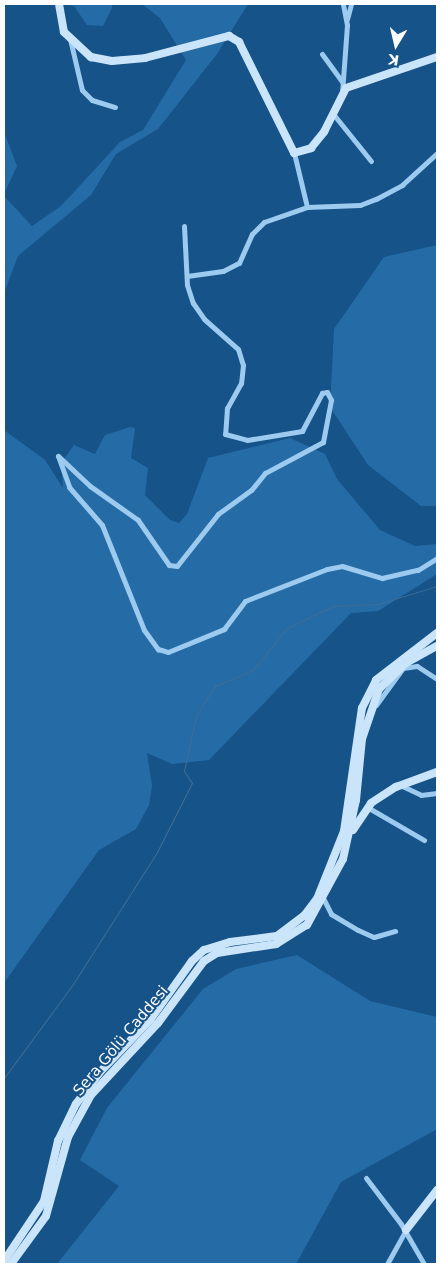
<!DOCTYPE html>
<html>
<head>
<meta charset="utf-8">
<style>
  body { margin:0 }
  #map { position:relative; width:441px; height:1268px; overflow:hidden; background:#165389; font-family:"DejaVu Sans",sans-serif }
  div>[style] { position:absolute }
  .green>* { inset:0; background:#256ca7 }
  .stream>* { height:1px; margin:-0.5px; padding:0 0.5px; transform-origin:0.5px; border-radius:0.5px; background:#406d94 }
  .street>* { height:5px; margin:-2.5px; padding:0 2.5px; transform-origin:2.5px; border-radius:2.5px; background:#9dcaef }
  .secondary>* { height:8px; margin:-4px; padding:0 4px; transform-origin:4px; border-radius:4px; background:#cae4fa }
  span { translate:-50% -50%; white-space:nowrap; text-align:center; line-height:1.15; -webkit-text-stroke:4px #165389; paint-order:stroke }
  .street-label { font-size:15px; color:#fff }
  .frame { position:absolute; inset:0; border:5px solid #fff; pointer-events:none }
  .north { position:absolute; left:371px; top:20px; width:50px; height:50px; -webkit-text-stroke:4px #165389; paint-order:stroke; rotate:189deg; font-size:14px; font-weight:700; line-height:20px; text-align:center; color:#fff }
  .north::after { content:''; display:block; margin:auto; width:18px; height:22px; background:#fff; clip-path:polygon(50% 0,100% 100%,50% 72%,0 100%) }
</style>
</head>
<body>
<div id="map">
  <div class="green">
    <i style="clip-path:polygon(65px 4px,112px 4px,112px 8px,103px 26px,87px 25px,74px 6px)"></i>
    <i style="clip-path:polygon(142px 4px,248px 4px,217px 54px,158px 129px,116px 154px,91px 195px,18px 256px,4px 293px,4px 196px,32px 226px,61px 206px,120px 142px,143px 130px,186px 60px,160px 18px)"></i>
    <i style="clip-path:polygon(4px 132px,17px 166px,4px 194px)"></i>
    <i style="clip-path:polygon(437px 245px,437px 506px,421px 506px,368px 465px,330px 407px,334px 329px,384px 257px)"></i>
    <i style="clip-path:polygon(130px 427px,135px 428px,131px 458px,148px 468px,145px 495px,170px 520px,179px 523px,187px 514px,208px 458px,290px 438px,325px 454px,337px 479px,380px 530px,415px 546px,437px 544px,437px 574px,378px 611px,351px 613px,209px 760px,172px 764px,147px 753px,152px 786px,149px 805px,136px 829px,99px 850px,4px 983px,4px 430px,45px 460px,63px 488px,61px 463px,74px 445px,95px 454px,105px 435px)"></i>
    <i style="clip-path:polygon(297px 955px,370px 1001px,437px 1017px,437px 1129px,341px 1182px,296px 1264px,57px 1264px,119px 1186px,80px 1160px,107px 1108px,203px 989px,236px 969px)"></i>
  </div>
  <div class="stream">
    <i style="left:4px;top:1078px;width:117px;rotate:-53.7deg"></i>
    <i style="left:73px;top:984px;width:156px;rotate:-57.5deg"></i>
    <i style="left:157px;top:852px;width:77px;rotate:-63.1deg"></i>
    <i style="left:192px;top:783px;width:14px;rotate:-124deg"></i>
    <i style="left:184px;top:771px;width:56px;rotate:-77.7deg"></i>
    <i style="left:196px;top:716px;width:36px;rotate:-58deg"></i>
    <i style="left:215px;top:686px;width:41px;rotate:-22.8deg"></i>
    <i style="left:253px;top:670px;width:54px;rotate:-51deg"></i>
    <i style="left:287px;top:628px;width:30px;rotate:-26deg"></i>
    <i style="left:314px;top:615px;width:22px;rotate:-24deg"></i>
    <i style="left:334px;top:606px;width:44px;rotate:-2.6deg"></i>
    <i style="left:378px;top:604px;width:62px;rotate:-17deg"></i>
  </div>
  <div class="street">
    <i style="left:347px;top:19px;width:16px;rotate:-75deg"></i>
    <i style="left:70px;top:39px;width:52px;rotate:76.8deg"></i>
    <i style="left:82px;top:90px;width:14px;rotate:45deg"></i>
    <i style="left:92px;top:100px;width:24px;rotate:17deg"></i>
    <i style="left:322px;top:54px;width:34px;rotate:54deg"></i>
    <i style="left:342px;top:93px;width:68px;rotate:-85.8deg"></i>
    <i style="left:347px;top:25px;width:21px;rotate:-101deg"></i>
    <i style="left:334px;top:115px;width:59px;rotate:51.2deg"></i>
    <i style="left:307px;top:207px;width:53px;rotate:-2.2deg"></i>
    <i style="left:360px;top:205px;width:17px;rotate:-21deg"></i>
    <i style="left:376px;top:199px;width:30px;rotate:-28deg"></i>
    <i style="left:402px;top:185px;width:47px;rotate:-42.4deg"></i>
    <i style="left:184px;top:226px;width:59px;rotate:87.1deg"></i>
    <i style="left:187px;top:285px;width:19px;rotate:72deg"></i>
    <i style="left:193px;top:303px;width:19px;rotate:55deg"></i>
    <i style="left:204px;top:319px;width:45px;rotate:41.4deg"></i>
    <i style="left:238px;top:349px;width:17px;rotate:73deg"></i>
    <i style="left:243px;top:365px;width:18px;rotate:96deg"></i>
    <i style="left:241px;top:383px;width:29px;rotate:119deg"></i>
    <i style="left:227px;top:408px;width:26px;rotate:94deg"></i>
    <i style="left:225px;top:434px;width:23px;rotate:15deg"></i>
    <i style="left:247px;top:440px;width:56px;rotate:-9.3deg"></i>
    <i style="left:302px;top:431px;width:43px;rotate:-62.2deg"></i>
    <i style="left:322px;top:393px;width:5px;rotate:-11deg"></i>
    <i style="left:327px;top:392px;width:9px;rotate:63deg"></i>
    <i style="left:331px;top:400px;width:43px;rotate:100.8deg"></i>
    <i style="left:323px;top:442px;width:66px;rotate:151.9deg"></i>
    <i style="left:265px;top:473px;width:22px;rotate:129deg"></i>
    <i style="left:251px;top:490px;width:41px;rotate:144deg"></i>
    <i style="left:218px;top:514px;width:66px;rotate:128.3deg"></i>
    <i style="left:177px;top:566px;width:8px;rotate:-173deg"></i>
    <i style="left:169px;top:565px;width:55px;rotate:-124.6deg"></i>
    <i style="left:138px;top:520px;width:59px;rotate:-144.7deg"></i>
    <i style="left:90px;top:486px;width:44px;rotate:-136.8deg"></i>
    <i style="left:58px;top:456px;width:33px;rotate:70deg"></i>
    <i style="left:69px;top:487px;width:50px;rotate:49deg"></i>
    <i style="left:102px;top:525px;width:113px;rotate:68.2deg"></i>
    <i style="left:144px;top:630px;width:24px;rotate:54deg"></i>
    <i style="left:158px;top:649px;width:10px;rotate:17deg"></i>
    <i style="left:168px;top:652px;width:61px;rotate:-22.3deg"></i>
    <i style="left:224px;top:629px;width:35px;rotate:-53deg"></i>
    <i style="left:245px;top:601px;width:88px;rotate:-21.3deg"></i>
    <i style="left:327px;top:569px;width:15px;rotate:-11deg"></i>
    <i style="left:342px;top:566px;width:42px;rotate:16.7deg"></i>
    <i style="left:382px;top:578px;width:37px;rotate:-13deg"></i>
    <i style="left:418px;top:570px;width:22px;rotate:-32deg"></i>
    <i style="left:187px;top:276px;width:36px;rotate:-8deg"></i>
    <i style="left:223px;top:271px;width:18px;rotate:-27deg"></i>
    <i style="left:239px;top:263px;width:32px;rotate:-66deg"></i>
    <i style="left:252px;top:234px;width:17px;rotate:-45deg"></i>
    <i style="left:264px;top:222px;width:46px;rotate:-19.2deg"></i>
    <i style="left:307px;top:207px;width:56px;rotate:-103.5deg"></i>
    <i style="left:376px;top:705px;width:46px;rotate:-53.9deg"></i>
    <i style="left:403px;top:668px;width:14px;rotate:-8deg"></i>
    <i style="left:417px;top:666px;width:24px;rotate:33deg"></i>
    <i style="left:400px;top:785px;width:23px;rotate:25deg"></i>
    <i style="left:421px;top:795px;width:16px;rotate:-7deg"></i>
    <i style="left:367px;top:807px;width:66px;rotate:30.1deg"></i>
    <i style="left:322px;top:896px;width:20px;rotate:63deg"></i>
    <i style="left:331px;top:914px;width:31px;rotate:31deg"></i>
    <i style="left:358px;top:930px;width:17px;rotate:24deg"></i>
    <i style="left:374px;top:937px;width:22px;rotate:-16deg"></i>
    <i style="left:366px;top:1178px;width:58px;rotate:52.7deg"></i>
    <i style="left:401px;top:1224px;width:46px;rotate:60.1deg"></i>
    <i style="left:387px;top:1264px;width:39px;rotate:-61deg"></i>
  </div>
  <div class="secondary">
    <i style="left:59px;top:4px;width:28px;rotate:80deg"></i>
    <i style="left:64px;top:32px;width:37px;rotate:43deg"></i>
    <i style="left:91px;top:57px;width:21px;rotate:11deg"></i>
    <i style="left:112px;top:61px;width:33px;rotate:-5deg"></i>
    <i style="left:145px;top:58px;width:87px;rotate:-14.7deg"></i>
    <i style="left:229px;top:36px;width:12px;rotate:31deg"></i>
    <i style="left:239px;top:42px;width:124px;rotate:63.6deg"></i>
    <i style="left:294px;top:153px;width:18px;rotate:-16deg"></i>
    <i style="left:311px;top:148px;width:21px;rotate:-51deg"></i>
    <i style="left:324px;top:132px;width:49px;rotate:-63.4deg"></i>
    <i style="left:346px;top:88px;width:96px;rotate:-18.8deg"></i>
    <i style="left:353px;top:830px;width:32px;rotate:-56deg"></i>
    <i style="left:371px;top:803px;width:30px;rotate:-33deg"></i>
    <i style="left:396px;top:787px;width:44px;rotate:-20.1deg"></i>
    <i style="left:406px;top:1230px;width:51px;rotate:-52.2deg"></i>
    <i style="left:4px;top:1261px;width:72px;rotate:-56.3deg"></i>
    <i style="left:44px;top:1201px;width:62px;rotate:-76.9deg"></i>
    <i style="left:58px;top:1141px;width:41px;rotate:-64.1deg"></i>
    <i style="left:76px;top:1104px;width:41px;rotate:-52.9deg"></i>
    <i style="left:101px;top:1071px;width:71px;rotate:-46.1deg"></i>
    <i style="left:150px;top:1020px;width:72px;rotate:-54.6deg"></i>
    <i style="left:192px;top:961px;width:16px;rotate:-43deg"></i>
    <i style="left:204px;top:950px;width:27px;rotate:-17deg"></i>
    <i style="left:230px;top:942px;width:47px;rotate:-7.3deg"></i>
    <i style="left:277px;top:936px;width:34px;rotate:-37deg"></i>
    <i style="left:304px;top:916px;width:21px;rotate:-53deg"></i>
    <i style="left:317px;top:899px;width:73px;rotate:-68.3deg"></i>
    <i style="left:344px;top:831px;width:124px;rotate:-81.7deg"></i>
    <i style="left:362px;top:708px;width:31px;rotate:-63deg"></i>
    <i style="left:376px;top:680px;width:77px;rotate:-37.6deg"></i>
    <i style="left:11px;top:1264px;width:59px;rotate:-53.9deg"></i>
    <i style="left:46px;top:1216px;width:82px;rotate:-74.4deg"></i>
    <i style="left:68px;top:1137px;width:48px;rotate:-61.3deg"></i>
    <i style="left:91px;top:1095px;width:98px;rotate:-47.1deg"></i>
    <i style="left:158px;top:1023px;width:77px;rotate:-53.4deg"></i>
    <i style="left:204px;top:961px;width:15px;rotate:-32deg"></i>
    <i style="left:217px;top:953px;width:60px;rotate:-8.7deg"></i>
    <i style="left:276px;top:944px;width:36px;rotate:-32deg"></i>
    <i style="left:307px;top:925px;width:75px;rotate:-61.4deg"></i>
    <i style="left:343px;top:859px;width:60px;rotate:-77.6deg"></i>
    <i style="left:356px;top:800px;width:61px;rotate:-84.4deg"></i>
    <i style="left:362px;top:739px;width:53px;rotate:-71.2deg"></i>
    <i style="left:379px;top:689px;width:37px;rotate:-44deg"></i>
    <i style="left:406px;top:663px;width:35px;rotate:-29deg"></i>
  </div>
  <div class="street-label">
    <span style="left:121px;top:1041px;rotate:-50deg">Sera Gölü Caddesi</span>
  </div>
  <div class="frame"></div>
  <div class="north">K</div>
</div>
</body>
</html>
